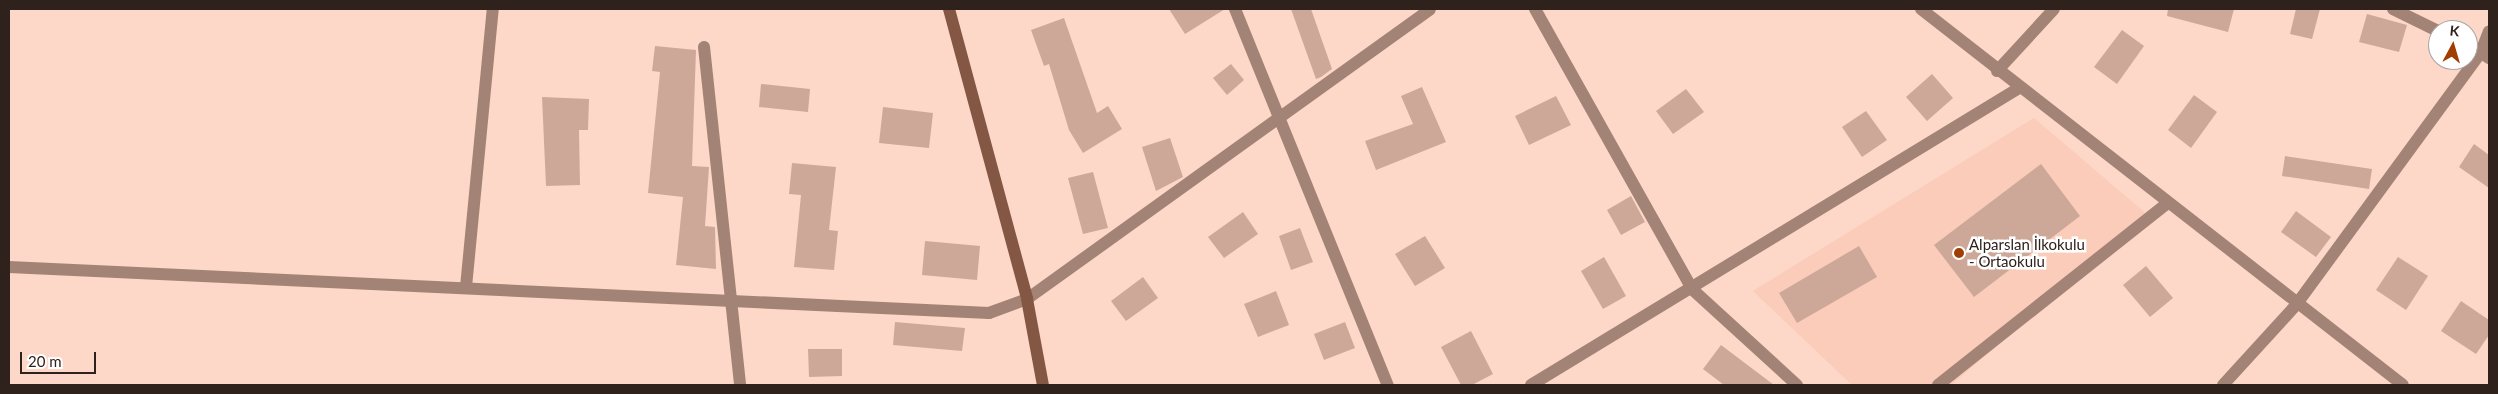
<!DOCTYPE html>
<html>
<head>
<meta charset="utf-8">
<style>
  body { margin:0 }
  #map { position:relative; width:2498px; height:394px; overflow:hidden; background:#fdd7c7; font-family:Lato,sans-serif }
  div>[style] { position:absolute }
  .built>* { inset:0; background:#faccb9 }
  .building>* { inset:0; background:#cda899 }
  .street>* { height:12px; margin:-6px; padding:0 6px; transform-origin:6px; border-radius:6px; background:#a38376 }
  .secondary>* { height:12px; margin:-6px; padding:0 6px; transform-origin:6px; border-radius:6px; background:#845744 }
  .dots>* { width:14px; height:14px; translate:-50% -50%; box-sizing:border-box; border:2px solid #fff; border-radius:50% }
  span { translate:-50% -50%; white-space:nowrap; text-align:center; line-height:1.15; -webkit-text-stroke:5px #fff; paint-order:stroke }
  .poi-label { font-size:15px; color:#2f211b }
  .left { translate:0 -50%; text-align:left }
  .frame { position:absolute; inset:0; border:10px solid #2f211b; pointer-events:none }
  .north { position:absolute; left:2428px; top:20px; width:50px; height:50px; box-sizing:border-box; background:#fff; border:1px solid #aca6a4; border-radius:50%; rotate:6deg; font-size:14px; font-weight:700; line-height:20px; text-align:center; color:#2f211b }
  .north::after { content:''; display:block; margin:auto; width:18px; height:22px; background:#a03d00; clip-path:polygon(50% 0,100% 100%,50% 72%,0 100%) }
  .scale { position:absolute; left:20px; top:352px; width:76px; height:22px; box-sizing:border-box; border:2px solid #2f211b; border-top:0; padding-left:6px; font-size:15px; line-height:18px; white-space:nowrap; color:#2f211b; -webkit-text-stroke:4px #fff; paint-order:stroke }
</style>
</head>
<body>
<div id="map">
  <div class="built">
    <i style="clip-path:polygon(2034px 118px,2149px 216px,1951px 385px,1852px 385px,1753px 291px)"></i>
  </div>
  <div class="building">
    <i style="clip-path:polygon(1169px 9px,1225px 9px,1185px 34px)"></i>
    <i style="clip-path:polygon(1291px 9px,1311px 9px,1332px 69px,1321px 77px,1316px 79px)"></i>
    <i style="clip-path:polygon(2168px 9px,2234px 9px,2228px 32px,2167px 16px)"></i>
    <i style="clip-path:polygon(2296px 9px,2320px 9px,2312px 39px,2290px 34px)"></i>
    <i style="clip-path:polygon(2367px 14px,2407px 25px,2399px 52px,2359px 42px)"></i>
    <i style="clip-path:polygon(1064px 18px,1097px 113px,1108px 106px,1122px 129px,1083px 153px,1069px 130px,1049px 64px,1044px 66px,1031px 30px)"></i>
    <i style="clip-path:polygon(2122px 30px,2144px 46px,2117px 84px,2094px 67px)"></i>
    <i style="clip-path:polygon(655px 46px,696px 50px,692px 166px,709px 167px,705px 226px,715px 227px,716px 269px,676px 265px,683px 197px,648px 193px,660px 72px,652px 71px)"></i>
    <i style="clip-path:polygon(1231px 64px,1244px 80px,1227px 95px,1213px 78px)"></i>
    <i style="clip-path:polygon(1932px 74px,1953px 98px,1927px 121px,1906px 97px)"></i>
    <i style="clip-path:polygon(761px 84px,810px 89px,808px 112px,759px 107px)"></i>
    <i style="clip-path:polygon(1422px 87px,1446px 142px,1376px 170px,1365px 141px,1413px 124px,1401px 96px)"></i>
    <i style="clip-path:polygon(1686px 89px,1704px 112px,1673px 134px,1656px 111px)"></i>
    <i style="clip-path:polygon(2194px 95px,2217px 112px,2191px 148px,2168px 130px)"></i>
    <i style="clip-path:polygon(1556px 96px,1571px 125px,1529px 145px,1515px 116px)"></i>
    <i style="clip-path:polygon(542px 97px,589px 99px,588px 130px,579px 130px,580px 185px,546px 186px)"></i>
    <i style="clip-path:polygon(883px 107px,933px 113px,929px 148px,879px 143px)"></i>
    <i style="clip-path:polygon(1866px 111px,1887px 140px,1862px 157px,1842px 127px)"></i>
    <i style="clip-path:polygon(1170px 138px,1183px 177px,1156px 191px,1142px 147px)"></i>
    <i style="clip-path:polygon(2474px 144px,2489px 155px,2489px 188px,2459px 167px)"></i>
    <i style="clip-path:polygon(2285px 156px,2372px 169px,2369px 189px,2282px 176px)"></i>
    <i style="clip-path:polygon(792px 163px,836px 167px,829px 230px,838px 231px,834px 270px,794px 267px,801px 195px,789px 194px)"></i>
    <i style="clip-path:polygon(2041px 164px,2080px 216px,1974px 297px,1934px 245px)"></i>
    <i style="clip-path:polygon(1093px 172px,1108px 228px,1083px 234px,1068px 178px)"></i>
    <i style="clip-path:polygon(1631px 196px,1645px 222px,1621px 235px,1607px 210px)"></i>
    <i style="clip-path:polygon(2296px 211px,2331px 237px,2316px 257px,2281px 232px)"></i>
    <i style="clip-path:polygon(1243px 212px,1258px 234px,1224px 258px,1208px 237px)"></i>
    <i style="clip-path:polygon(1300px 228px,1313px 262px,1291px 270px,1279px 236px)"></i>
    <i style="clip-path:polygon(1425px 236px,1445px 268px,1415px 286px,1395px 254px)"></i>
    <i style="clip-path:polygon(925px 241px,980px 246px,977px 280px,922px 275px)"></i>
    <i style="clip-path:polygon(1859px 246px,1877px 277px,1797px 323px,1779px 293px)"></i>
    <i style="clip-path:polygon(1604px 257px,1626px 296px,1603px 309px,1581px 271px)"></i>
    <i style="clip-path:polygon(2398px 257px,2428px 276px,2406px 310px,2376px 290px)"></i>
    <i style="clip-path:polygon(2146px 266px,2173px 298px,2150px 317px,2123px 285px)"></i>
    <i style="clip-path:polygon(1143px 277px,1158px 298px,1126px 321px,1111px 301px)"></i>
    <i style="clip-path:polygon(1276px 291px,1289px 325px,1258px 337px,1244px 304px)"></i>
    <i style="clip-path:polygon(2461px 301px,2489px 320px,2489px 335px,2476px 354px,2441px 331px)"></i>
    <i style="clip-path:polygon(895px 322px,965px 328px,962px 351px,893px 345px)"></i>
    <i style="clip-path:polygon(1345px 322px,1355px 348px,1324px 360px,1314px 334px)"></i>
    <i style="clip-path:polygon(1471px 331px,1493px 374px,1472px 385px,1461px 385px,1441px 347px)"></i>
    <i style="clip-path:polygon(1721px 345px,1774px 385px,1724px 385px,1703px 369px)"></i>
    <i style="clip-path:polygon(808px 349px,842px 349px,842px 376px,809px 377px)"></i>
  </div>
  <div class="street">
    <i style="left:1235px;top:9px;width:406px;rotate:67.9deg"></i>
    <i style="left:1535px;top:9px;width:322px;rotate:60.7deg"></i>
    <i style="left:1693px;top:290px;width:141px;rotate:42.4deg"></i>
    <i style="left:1921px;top:9px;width:611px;rotate:37.96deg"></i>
    <i style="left:2393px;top:9px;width:50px;rotate:26.1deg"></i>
    <i style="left:2468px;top:45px;width:25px;rotate:32deg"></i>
    <i style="left:704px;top:47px;width:340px;rotate:83.9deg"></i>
    <i style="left:1997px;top:71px;width:84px;rotate:-47.4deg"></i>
    <i style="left:9px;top:267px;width:981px;rotate:2.69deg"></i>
    <i style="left:989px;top:313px;width:40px;rotate:-20.2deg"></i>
    <i style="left:1027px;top:299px;width:496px;rotate:-35.7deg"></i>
    <i style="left:466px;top:287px;width:279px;rotate:-84.5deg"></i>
    <i style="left:1531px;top:385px;width:571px;rotate:-31.32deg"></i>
    <i style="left:1938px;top:385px;width:291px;rotate:-38.4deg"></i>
    <i style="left:2223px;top:385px;width:108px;rotate:-47.6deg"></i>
    <i style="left:2296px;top:305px;width:313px;rotate:-53.8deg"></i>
    <i style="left:2481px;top:52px;width:22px;rotate:-69deg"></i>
  </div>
  <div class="secondary">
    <i style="left:949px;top:9px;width:300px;rotate:74.9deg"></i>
    <i style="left:1027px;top:299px;width:87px;rotate:79.5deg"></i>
  </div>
  <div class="dots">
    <i style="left:1959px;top:253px;background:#a03d00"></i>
  </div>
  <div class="poi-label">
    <span class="left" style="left:1969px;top:253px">Alparslan İlkokulu<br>- Ortaokulu</span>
  </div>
  <div class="frame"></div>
  <div class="north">K</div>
  <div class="scale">20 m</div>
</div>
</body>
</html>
